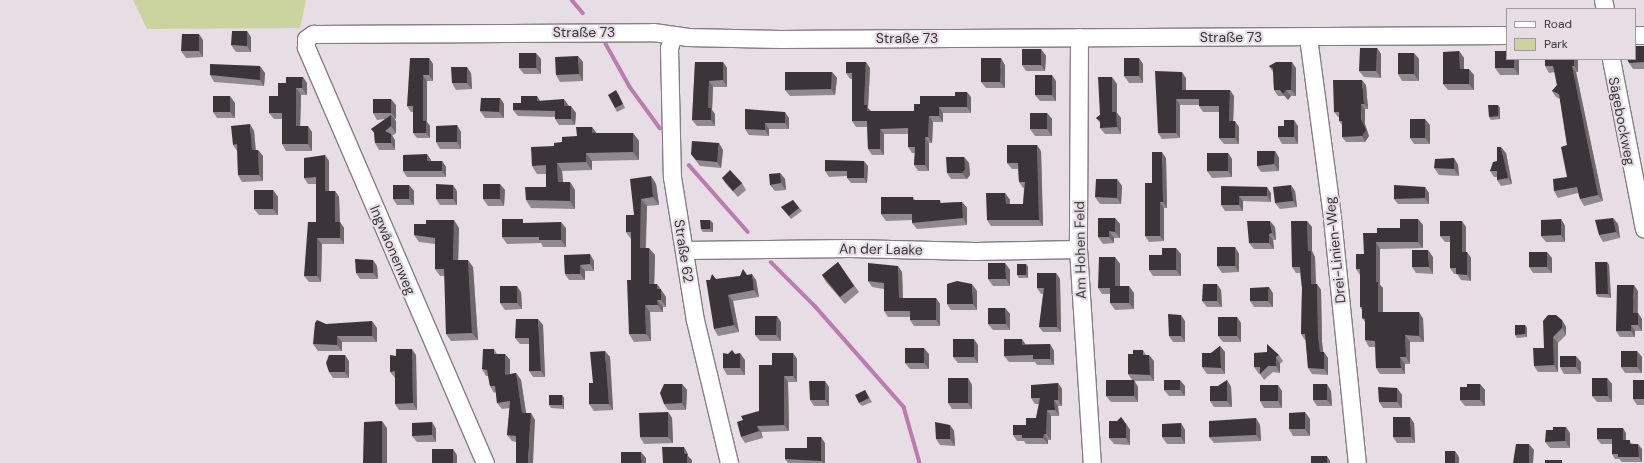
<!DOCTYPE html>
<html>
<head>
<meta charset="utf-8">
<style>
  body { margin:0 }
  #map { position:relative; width:1644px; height:463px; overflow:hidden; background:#e6dee4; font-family:"DM Sans",sans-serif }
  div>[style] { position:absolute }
  .green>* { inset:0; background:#cbd39f }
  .stream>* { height:3.5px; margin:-1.75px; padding:0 1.75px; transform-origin:1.75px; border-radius:1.75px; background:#bd7ab1 }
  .roads { filter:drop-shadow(1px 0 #867e84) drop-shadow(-1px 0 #867e84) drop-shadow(0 1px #867e84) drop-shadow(0 -1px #867e84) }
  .minor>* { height:17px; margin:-8.5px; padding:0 8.5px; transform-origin:8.5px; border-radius:8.5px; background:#fff }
  .wall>* { inset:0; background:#90898e }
  .shaded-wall>* { inset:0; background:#6e676c }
  .building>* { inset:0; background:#3b3439 }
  span { translate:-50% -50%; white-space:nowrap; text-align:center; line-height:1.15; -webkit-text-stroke:4px #e6dee4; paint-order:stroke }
  .street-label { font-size:14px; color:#393639 }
  .legend { position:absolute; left:1506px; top:8px; width:130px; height:52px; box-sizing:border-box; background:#e6dee4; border:1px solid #a19ba0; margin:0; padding:5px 7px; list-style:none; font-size:12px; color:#393639 }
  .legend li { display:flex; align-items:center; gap:8px; height:20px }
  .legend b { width:20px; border:1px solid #a19ba0 }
</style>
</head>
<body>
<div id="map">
  <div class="green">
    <i style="clip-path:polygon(133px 0,306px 0,300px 28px,147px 29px)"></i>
  </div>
  <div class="stream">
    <i style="left:572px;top:0;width:17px;rotate:50deg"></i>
    <i style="left:606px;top:44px;width:49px;rotate:60.8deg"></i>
    <i style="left:630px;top:87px;width:51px;rotate:53.8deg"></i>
    <i style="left:689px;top:165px;width:89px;rotate:48.6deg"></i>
    <i style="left:771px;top:262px;width:62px;rotate:45deg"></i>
    <i style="left:815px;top:306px;width:135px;rotate:48.6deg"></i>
    <i style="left:904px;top:407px;width:58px;rotate:74.1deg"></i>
  </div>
  <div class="roads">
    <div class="minor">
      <i style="left:1603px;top:0;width:9px;rotate:77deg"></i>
      <i style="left:673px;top:35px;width:14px;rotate:107deg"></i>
      <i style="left:669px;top:48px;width:129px;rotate:88.7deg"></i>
      <i style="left:672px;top:177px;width:145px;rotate:80.9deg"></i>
      <i style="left:695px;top:320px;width:147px;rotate:76.6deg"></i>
      <i style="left:1635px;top:35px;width:9px"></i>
      <i style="left:1079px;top:37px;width:212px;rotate:90.3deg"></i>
      <i style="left:1078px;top:249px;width:214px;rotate:86.3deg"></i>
      <i style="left:1308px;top:37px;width:183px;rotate:82.4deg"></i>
      <i style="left:1332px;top:218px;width:246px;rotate:84.2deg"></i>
      <i style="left:1611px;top:59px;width:173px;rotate:79deg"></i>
      <i style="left:684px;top:250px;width:167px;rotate:-0.7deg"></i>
      <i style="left:851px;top:248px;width:124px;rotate:1.4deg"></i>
      <i style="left:975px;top:251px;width:103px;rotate:-1.1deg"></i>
      <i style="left:485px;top:463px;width:453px;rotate:-113.3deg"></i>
      <i style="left:306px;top:47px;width:8px;rotate:-90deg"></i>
      <i style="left:306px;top:39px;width:9px;rotate:-36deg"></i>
      <i style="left:313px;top:34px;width:340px;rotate:-0.3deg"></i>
      <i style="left:653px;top:32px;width:34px;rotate:8deg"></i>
      <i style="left:687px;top:37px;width:93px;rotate:1.2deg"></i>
      <i style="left:780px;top:39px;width:727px;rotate:-0.32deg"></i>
    </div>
  </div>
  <div class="wall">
    <i style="clip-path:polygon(251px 37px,251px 52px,236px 52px,231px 45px)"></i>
    <i style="clip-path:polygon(203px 40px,203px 57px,186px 58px,181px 51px)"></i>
    <i style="clip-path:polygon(1644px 46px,1644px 69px,1633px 69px,1629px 63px)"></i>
    <i style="clip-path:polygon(1377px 48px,1381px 54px,1381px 78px,1364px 77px,1359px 71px)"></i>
    <i style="clip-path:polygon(1041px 49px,1046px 56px,1045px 71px,1026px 71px,1022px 65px)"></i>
    <i style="clip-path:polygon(1459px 51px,1464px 58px,1464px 69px,1474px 75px,1474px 90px,1448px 90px,1443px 84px)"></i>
    <i style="clip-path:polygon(429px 58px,433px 64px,433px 81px,427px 81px,427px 122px,430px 126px,430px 138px,417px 138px,413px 133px,413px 112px,411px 112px,407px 106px)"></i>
    <i style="clip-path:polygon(541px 59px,541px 74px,524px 74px,519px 68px)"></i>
    <i style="clip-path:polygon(1419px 59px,1419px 81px,1402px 81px,1398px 74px)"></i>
    <i style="clip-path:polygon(1519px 59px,1519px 75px,1500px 75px,1495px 68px)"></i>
    <i style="clip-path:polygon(1545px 59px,1578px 59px,1578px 72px,1576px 72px,1603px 201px,1584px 206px,1580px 199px,1578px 193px,1558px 198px,1554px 191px,1567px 177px,1567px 145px,1560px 99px,1556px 97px,1552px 91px,1557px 85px,1555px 72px,1549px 73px,1545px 66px)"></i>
    <i style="clip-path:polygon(583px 62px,583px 81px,560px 82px,556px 75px)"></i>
    <i style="clip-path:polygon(695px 62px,723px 62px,727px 68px,727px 87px,713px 87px,712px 110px,715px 114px,715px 126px,697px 126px,692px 120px)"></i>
    <i style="clip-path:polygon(1143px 64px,1143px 83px,1129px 83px,1124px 76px)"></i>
    <i style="clip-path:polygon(1005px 65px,1005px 88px,986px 88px,981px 82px)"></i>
    <i style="clip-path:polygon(1269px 66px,1296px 68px,1296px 96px,1291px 96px,1288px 100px,1285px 96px,1278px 96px,1274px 90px,1273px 72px)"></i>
    <i style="clip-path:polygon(870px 68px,868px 108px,871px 111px,914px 111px,920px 104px,971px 97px,971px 113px,943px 113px,943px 122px,933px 122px,932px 143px,929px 143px,929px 171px,918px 171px,914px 165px,915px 153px,912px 153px,908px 147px,908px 134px,884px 134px,884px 155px,872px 155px,868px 149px,867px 127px,856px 127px,852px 121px,852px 79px,850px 79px,846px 73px)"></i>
    <i style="clip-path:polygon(832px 72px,837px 78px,835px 95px,790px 96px,785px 90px)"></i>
    <i style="clip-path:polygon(265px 73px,264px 86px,214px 82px,210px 75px)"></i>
    <i style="clip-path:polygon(471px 73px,472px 89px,456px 90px,452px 83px)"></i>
    <i style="clip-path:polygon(1186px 78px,1186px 90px,1234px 96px,1233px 121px,1239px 127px,1239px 144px,1224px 144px,1219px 138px,1219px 112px,1203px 112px,1199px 106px,1199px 105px,1180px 105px,1180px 138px,1162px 139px,1158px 133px)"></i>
    <i style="clip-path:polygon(1056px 81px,1056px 101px,1040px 101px,1035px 95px)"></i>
    <i style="clip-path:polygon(307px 83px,307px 95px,301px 95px,300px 126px,312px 132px,312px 151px,286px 151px,282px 144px,282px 119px,274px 119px,269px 113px,278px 96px)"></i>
    <i style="clip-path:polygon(1117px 84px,1117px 113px,1121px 118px,1121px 134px,1105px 134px,1100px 128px,1100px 123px,1096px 118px,1100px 115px)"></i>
    <i style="clip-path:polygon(1366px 85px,1368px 109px,1365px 109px,1365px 124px,1369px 136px,1365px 142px,1346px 142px,1342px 137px,1342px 125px,1339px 121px,1339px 117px,1338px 117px,1334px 112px)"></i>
    <i style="clip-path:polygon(618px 93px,625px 108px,617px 112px,615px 108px)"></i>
    <i style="clip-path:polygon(537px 96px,540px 101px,569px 106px,576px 113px,575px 125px,559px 125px,555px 119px,555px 117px,518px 116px,513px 110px)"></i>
    <i style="clip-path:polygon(500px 98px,504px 104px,504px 118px,485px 118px,480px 111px)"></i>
    <i style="clip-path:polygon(235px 103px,235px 118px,217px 118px,213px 112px)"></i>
    <i style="clip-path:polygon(396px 105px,396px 119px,394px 119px,396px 121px,396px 133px,392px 136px,395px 140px,395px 150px,379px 150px,375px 143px,374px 133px,371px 129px,385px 119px,377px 120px,373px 113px)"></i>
    <i style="clip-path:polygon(1498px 105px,1500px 108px,1500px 119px,1491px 120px,1489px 117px)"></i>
    <i style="clip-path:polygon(745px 109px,789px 118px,789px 129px,769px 129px,769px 136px,749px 135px,745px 129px)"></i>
    <i style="clip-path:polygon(1047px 113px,1052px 119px,1052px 136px,1035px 136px,1030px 129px)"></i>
    <i style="clip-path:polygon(457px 125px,461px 132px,461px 149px,440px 149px,436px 142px)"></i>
    <i style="clip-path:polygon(1430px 125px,1430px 144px,1414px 144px,1410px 138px)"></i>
    <i style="clip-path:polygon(1298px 126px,1298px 144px,1282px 144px,1278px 137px)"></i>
    <i style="clip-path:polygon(592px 127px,596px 133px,633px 133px,639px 141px,639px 160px,592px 161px,592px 170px,562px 171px,563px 182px,570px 182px,575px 190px,575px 209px,531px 208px,526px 200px,546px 187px,546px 174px,537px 174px,532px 166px,562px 142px,577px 136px)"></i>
    <i style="clip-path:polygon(254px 131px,256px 150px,258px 150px,263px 156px,263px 181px,242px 182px,238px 175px,237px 151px,233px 145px)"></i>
    <i style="clip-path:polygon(723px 150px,721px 168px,700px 166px,691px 154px)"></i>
    <i style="clip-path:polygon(1041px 151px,1043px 226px,991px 226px,987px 220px,1005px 193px,1010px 200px,1010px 204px,1023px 204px,1024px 188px,1023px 188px,1019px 182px,1018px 169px,1012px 169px,1007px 163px)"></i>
    <i style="clip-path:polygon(1275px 151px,1279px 158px,1279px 171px,1261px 172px,1257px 166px)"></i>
    <i style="clip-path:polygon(1228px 153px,1232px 159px,1232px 177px,1212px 178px,1207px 171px)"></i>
    <i style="clip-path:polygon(1506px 153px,1512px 184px,1501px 186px,1497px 180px,1497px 177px,1494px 177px,1490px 171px,1497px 161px)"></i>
    <i style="clip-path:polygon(325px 155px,329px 161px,329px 191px,335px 191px,339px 197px,340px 222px,344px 228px,344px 244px,322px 244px,321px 282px,309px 282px,304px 276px,316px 222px,316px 184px,308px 184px,304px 178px)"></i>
    <i style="clip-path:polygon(964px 157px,969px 163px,970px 175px,967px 179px,951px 179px,947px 173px)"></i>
    <i style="clip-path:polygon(1166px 158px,1167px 208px,1164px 208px,1164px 241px,1149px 242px,1145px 236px,1152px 183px)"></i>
    <i style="clip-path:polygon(1454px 158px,1458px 165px,1459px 176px,1439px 175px,1434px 168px)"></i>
    <i style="clip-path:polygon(431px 160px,431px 161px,442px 161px,446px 167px,446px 177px,407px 177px,403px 171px)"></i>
    <i style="clip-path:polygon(868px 166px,867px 183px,851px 183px,847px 178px,847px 176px,829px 177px,825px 171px)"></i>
    <i style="clip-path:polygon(780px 173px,785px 179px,786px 190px,775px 191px,770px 185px)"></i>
    <i style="clip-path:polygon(651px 176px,656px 184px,659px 205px,647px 206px,646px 248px,655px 255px,654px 284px,657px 284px,666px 297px,666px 307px,663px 307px,663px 312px,650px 312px,651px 341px,634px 342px,629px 334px,631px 280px,631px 239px,626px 232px,634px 215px)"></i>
    <i style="clip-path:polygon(722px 178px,742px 183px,746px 190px,738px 197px,726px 184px)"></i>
    <i style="clip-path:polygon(1117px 179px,1122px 186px,1121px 204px,1100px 204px,1095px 197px)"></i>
    <i style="clip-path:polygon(409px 185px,414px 191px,414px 205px,397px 205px,393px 199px)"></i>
    <i style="clip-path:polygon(1221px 186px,1271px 193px,1271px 202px,1243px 201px,1243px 211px,1225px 211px,1221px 205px)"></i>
    <i style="clip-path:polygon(273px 190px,278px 197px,278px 215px,259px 215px,254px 209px)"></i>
    <i style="clip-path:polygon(505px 190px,504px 206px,488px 206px,483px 199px)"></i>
    <i style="clip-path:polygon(457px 191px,457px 205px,440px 205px,436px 199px)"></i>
    <i style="clip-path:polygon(1295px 191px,1297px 207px,1280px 209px,1275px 203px)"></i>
    <i style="clip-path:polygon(1429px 193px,1429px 204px,1398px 204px,1394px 199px)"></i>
    <i style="clip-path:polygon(913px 197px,915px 200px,940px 200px,941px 203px,962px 202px,967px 208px,967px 225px,917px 229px,912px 223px,912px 220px,886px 221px,881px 214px)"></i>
    <i style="clip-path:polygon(793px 200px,802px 211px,791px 219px,781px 207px)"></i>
    <i style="clip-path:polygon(1115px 218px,1120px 224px,1120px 238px,1114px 238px,1114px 243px,1103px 244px,1098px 237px)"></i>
    <i style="clip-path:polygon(1613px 218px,1618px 224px,1620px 238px,1603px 242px,1599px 235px)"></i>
    <i style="clip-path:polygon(1418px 219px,1423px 225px,1423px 248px,1380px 249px,1380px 285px,1383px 288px,1383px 312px,1419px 312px,1423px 319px,1424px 342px,1410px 342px,1410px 364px,1405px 364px,1405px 374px,1380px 374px,1376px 368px,1375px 347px,1369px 347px,1365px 340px,1365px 322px,1362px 318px,1362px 310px,1360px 307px,1360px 275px,1356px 269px,1364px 254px,1377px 233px,1400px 228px)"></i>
    <i style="clip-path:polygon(1561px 219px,1565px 226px,1565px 242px,1546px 242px,1541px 236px)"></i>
    <i style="clip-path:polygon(1307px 221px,1312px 227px,1312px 251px,1315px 257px,1316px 284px,1317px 284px,1321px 290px,1322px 342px,1323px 352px,1328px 358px,1328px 375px,1312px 374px,1308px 368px,1306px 340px,1305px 340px,1301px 334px,1302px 288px,1300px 273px,1296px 273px,1292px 267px)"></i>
    <i style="clip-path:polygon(525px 223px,566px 228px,566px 247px,543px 247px,541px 243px,507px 244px,502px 237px)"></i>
    <i style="clip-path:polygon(713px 223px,713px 232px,703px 232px,701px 229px)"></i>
    <i style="clip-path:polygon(1275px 227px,1276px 240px,1273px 240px,1274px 249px,1254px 249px,1249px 243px)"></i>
    <i style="clip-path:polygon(1466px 227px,1466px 252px,1467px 252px,1471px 258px,1471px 281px,1461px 280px,1457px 274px,1454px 274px,1450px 268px,1450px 242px,1445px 242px,1440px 236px)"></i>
    <i style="clip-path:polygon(459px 228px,458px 260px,473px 267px,478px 340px,451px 341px,446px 334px,445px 276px,440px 276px,435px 269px,435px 244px,419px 242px,414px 235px)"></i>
    <i style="clip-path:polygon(1235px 247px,1239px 254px,1239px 272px,1222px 273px,1217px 266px)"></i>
    <i style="clip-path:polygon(1181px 254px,1181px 276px,1153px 276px,1149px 270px)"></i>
    <i style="clip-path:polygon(564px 255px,594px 261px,594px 271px,585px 271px,585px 280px,569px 280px,565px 274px)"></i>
    <i style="clip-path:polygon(1115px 257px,1120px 264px,1120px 286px,1134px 293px,1134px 309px,1115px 310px,1110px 303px,1110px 294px,1102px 294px,1098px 288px)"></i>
    <i style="clip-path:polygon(1433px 257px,1433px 274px,1416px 273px,1412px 267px)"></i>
    <i style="clip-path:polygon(1552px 258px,1552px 273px,1533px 273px,1529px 267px)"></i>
    <i style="clip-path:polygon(838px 262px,859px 292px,845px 304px,826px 282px,822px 275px)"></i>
    <i style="clip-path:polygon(1607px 262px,1609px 265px,1611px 298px,1598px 297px,1596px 294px)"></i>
    <i style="clip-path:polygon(1005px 263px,1010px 270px,1010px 286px,993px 286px,988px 279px)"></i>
    <i style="clip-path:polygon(1026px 264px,1028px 267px,1028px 278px,1019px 278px,1017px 275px)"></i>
    <i style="clip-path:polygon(377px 266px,378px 279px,360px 279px,356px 273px)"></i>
    <i style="clip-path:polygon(902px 272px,903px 298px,936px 298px,940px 304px,940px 326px,914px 326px,910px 320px,910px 317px,888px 317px,884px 311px,884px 289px,872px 287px,868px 281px)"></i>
    <i style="clip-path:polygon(1056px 273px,1060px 279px,1061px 332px,1043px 332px,1039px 327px,1043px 294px,1041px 294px,1037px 288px)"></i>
    <i style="clip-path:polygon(747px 275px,756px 280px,759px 297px,733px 301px,739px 332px,718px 336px,714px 329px,710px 280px)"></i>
    <i style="clip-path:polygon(1221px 290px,1222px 307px,1207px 307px,1202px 301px)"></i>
    <i style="clip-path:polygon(977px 291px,977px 310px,951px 310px,947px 304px)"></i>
    <i style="clip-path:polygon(1638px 291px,1638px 313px,1642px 319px,1642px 331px,1635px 331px,1635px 337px,1620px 337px,1616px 331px)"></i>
    <i style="clip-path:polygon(521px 292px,522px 309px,505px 310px,500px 303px)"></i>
    <i style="clip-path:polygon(1273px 293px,1273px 307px,1254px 307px,1250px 301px)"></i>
    <i style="clip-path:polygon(1005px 308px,1010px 314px,1010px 330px,993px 330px,988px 324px)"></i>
    <i style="clip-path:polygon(1237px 317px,1241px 323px,1241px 342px,1223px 342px,1218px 336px)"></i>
    <i style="clip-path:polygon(1562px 320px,1566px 327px,1566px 335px,1558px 343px,1558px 372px,1538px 372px,1534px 366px,1544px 348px)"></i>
    <i style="clip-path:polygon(1185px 321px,1185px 342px,1173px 342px,1169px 336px)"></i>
    <i style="clip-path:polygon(781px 322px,781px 341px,760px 341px,755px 335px)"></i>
    <i style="clip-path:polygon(326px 324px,377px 328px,377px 342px,342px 342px,342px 351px,318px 351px,313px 344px)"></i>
    <i style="clip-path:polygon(543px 325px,545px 377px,533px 377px,529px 371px,529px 344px,520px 344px,515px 338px)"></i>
    <i style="clip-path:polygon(1525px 325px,1527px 328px,1527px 337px,1517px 338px,1515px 335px)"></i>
    <i style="clip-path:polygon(1025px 344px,1050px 344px,1054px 351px,1054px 365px,1037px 365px,1035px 362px,1009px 362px,1004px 356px)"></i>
    <i style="clip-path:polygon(978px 345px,978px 363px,958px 363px,953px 357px)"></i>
    <i style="clip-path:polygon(1220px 346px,1225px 352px,1225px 374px,1207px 374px,1202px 367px,1211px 353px)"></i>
    <i style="clip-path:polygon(494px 349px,497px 354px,505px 354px,510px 360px,510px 374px,516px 373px,521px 380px,526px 413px,535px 420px,516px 442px,512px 441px,507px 435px,510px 408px,502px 409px,497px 403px,496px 392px,494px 393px,490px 386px,488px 376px,486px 376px,482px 369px)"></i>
    <i style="clip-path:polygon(1143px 350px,1146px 355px,1154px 361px,1154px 381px,1134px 381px,1138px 387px,1138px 402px,1111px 402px,1106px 396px,1132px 380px,1128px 374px,1133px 354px)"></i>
    <i style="clip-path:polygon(1637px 351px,1642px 357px,1642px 373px,1625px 373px,1621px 367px)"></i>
    <i style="clip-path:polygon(793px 353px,797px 359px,797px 382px,788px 382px,789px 431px,761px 432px,763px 438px,745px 443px,741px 437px,759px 411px,772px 365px)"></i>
    <i style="clip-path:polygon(735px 354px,745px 360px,745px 375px,727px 375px,723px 368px)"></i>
    <i style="clip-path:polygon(929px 354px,929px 369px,910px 369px,905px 363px)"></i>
    <i style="clip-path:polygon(416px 355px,417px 410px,399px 410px,395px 404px,395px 378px,390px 372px)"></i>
    <i style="clip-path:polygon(1279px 355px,1283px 361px,1280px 364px,1280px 373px,1273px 372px,1264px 380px,1260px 374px,1259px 374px,1254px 367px)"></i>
    <i style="clip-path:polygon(610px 357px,613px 410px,594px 411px,589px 404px,593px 383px)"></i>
    <i style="clip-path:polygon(349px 361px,349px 378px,333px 378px,329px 372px)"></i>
    <i style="clip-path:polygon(1581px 362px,1581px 374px,1564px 374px,1560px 367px)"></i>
    <i style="clip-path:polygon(968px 378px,972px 385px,972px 409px,952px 409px,948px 403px)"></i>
    <i style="clip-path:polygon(1607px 378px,1612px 384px,1612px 402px,1597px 402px,1592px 396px)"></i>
    <i style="clip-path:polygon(1227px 380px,1231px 387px,1232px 407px,1214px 407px,1210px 401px,1218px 386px)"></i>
    <i style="clip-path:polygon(1644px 380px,1644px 405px,1637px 405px,1633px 399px)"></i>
    <i style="clip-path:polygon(1058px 383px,1062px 389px,1062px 406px,1058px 406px,1059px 416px,1051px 416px,1051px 440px,1048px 440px,1048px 444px,1026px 444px,1024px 441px,1017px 441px,1013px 435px,1036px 418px,1039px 404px,1035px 404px,1031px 398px)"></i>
    <i style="clip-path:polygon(682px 384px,687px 390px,686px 410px,668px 410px,664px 404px)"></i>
    <i style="clip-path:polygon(1480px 384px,1485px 390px,1485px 406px,1465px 406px,1460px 400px)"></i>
    <i style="clip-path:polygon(1185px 386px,1185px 396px,1169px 396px,1164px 390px)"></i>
    <i style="clip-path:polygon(829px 387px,829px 406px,814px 406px,810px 400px)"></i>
    <i style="clip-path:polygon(1397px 388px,1402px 395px,1402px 408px,1383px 408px,1379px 402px)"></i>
    <i style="clip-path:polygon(865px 390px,872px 402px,862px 406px,859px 403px)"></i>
    <i style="clip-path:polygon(1282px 391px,1282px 408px,1264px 408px,1260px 401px)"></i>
    <i style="clip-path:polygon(1331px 391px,1332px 406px,1317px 406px,1313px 400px)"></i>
    <i style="clip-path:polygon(562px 395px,564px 398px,564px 409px,551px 408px,549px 405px)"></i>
    <i style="clip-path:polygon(668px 412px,672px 418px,673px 443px,644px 444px,640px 437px)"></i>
    <i style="clip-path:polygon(1256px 418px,1260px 425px,1261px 441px,1214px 443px,1209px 437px)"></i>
    <i style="clip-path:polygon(1310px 419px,1310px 436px,1293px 436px,1289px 429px)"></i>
    <i style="clip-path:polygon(432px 422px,436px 429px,436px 442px,417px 442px,412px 436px)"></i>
    <i style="clip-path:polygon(1126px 423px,1130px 430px,1130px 445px,1114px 444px,1109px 438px)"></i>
    <i style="clip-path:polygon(1181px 423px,1185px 430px,1185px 444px,1167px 444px,1162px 437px)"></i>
    <i style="clip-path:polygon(1414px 423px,1415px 443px,1397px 443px,1393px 437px)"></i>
    <i style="clip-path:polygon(950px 425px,954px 431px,955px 446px,940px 445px,936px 439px)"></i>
    <i style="clip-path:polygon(1570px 433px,1570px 448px,1550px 448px,1545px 442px)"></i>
    <i style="clip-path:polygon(1626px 433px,1626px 440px,1642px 449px,1642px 462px,1622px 462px,1619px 459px,1615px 459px,1612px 454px,1612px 444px,1601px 444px,1597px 439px)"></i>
    <i style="clip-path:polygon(825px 443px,825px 463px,788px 463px,785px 459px,807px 448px)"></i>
  </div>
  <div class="shaded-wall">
    <i style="clip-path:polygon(247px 31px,251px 37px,251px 52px,247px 46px)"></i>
    <i style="clip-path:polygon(199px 34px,203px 40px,203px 57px,199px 51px)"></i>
    <i style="clip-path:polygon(1377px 48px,1381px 54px,1381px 78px,1376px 71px)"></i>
    <i style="clip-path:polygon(1041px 49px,1046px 56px,1045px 71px,1041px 65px)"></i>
    <i style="clip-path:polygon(1459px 51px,1464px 58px,1464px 76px,1460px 69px)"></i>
    <i style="clip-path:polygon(536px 53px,541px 59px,541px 74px,536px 68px)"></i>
    <i style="clip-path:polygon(1414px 53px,1419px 59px,1419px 81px,1414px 74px)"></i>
    <i style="clip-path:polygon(578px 56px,583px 62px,583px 81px,579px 74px)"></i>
    <i style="clip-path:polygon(429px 58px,433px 64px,433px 81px,429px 75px)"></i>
    <i style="clip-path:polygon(1001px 58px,1005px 65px,1005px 88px,1000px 82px)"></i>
    <i style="clip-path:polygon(1139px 58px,1143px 64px,1143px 83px,1139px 76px)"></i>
    <i style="clip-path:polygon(1514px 59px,1519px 59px,1519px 75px,1514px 68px)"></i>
    <i style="clip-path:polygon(1574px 59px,1578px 59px,1578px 72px,1574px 66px)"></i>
    <i style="clip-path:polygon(723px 62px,727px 68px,727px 87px,723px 80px)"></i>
    <i style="clip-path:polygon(866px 62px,870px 68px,868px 108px,871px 111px,867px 111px,864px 105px)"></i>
    <i style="clip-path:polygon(1292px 62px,1296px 68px,1296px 96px,1291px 90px)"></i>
    <i style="clip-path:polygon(260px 66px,265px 73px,264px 86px,260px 80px)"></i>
    <i style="clip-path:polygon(1572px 66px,1576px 72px,1603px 201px,1598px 195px)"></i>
    <i style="clip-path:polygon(467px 67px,471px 73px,472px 89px,467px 83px)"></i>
    <i style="clip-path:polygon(1469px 69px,1474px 75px,1474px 90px,1469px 84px)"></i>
    <i style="clip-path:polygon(832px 72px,837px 78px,835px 95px,831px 89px)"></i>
    <i style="clip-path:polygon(1182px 72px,1186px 78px,1186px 96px,1182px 90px)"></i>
    <i style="clip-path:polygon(423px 75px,427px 81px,427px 122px,430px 126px,430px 138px,426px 133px,423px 121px)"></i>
    <i style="clip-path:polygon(1052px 75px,1056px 81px,1056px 101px,1052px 95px)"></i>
    <i style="clip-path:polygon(303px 77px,307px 83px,307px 95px,302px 88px)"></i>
    <i style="clip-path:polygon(1112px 77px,1117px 84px,1117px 113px,1121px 118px,1121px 134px,1117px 127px,1112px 112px)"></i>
    <i style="clip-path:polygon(1362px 80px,1366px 85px,1368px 109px,1364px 104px)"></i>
    <i style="clip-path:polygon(709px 81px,713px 87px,712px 110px,715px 114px,715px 126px,711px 120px,708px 108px)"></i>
    <i style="clip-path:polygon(296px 88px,301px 95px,300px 132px,296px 126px)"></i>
    <i style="clip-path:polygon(1230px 90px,1234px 96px,1233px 127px,1229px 121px)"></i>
    <i style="clip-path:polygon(1286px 90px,1291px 96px,1288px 100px,1283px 94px)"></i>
    <i style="clip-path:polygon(967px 92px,971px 97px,971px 113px,967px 107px)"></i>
    <i style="clip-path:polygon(230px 96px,235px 103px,235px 118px,230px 112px)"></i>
    <i style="clip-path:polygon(537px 96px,541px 103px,537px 101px)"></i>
    <i style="clip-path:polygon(500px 98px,504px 104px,504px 118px,499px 112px)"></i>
    <i style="clip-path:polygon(391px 99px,396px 105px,396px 119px,391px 113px)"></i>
    <i style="clip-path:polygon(564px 99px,569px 106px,569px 113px,564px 106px)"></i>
    <i style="clip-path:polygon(1176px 99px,1180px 105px,1180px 138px,1176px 133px)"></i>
    <i style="clip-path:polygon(1361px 104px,1365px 109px,1365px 124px,1369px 136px,1365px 142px,1362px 136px)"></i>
    <i style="clip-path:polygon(1498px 105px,1500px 108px,1500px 119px,1498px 116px)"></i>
    <i style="clip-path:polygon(571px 106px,576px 113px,575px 125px,571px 119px)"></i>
    <i style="clip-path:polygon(939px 107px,943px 113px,943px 122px,939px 116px)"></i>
    <i style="clip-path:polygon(785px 112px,789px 118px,789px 129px,785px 123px)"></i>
    <i style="clip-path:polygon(1047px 113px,1052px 119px,1052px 136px,1047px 129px)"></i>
    <i style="clip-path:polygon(391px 115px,396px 121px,396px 133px,391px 126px)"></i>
    <i style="clip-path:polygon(929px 116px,933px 122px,932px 143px,928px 137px)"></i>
    <i style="clip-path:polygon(1425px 119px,1430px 125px,1430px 144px,1425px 138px)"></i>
    <i style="clip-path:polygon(1294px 120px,1298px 126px,1298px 144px,1294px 137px)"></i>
    <i style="clip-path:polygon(1235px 121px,1239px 127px,1239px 144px,1235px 138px)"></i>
    <i style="clip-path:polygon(765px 123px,769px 129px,769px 136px,765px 130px)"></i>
    <i style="clip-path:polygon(250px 124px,254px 131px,256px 157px,252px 150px)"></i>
    <i style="clip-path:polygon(457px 125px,461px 132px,461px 149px,457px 142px)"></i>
    <i style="clip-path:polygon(308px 126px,312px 132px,312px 151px,308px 144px)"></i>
    <i style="clip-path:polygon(592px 127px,598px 135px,592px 133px)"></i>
    <i style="clip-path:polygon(880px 129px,884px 134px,884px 155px,880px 149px)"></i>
    <i style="clip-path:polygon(633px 133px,639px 141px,639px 160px,633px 152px)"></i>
    <i style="clip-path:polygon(391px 134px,395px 140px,395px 150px,391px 143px)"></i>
    <i style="clip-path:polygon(925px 137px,929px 143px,929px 171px,925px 165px)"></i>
    <i style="clip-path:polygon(719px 143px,723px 150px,721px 168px,717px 162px)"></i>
    <i style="clip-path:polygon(1037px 145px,1041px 151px,1043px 226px,1039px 220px)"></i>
    <i style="clip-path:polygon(1501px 147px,1506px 153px,1512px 184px,1508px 178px)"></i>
    <i style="clip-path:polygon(258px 150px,263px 156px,263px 181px,259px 175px)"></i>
    <i style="clip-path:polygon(1275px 151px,1279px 158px,1279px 171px,1274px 164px)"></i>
    <i style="clip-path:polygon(1162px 152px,1166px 158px,1167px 208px,1163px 202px)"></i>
    <i style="clip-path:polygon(586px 153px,592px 161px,592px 170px,586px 162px)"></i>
    <i style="clip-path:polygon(1228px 153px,1232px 159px,1232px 177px,1228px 171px)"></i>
    <i style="clip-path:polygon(427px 154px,431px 160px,431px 167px,427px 161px)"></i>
    <i style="clip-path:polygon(325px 155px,329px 161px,329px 197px,325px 191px)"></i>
    <i style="clip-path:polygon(964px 157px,969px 163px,970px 175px,967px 179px,962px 173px)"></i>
    <i style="clip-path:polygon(1454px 158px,1458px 165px,1459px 176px,1454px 169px)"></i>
    <i style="clip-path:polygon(442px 161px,446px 167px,446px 177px,442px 171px)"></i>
    <i style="clip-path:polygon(864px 161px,868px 166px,867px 183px,864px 178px)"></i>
    <i style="clip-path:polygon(557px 163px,562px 171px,564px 190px,558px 182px)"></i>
    <i style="clip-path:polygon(780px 173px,785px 179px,786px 190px,781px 183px)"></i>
    <i style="clip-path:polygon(651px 176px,656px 184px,659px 205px,653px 197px)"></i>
    <i style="clip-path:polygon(1117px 179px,1122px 186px,1121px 204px,1117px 198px)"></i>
    <i style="clip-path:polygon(570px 182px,575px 190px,575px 209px,570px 201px)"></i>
    <i style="clip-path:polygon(500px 184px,505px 190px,504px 206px,500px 199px)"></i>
    <i style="clip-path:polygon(409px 185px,414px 191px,414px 205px,409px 199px)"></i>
    <i style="clip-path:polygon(453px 185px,457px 191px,457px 205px,453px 199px)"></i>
    <i style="clip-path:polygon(1291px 185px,1295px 191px,1297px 207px,1293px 201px)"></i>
    <i style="clip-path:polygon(1267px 187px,1271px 193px,1271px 202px,1267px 196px)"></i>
    <i style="clip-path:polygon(1425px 187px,1429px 193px,1429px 204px,1425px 198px)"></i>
    <i style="clip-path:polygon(273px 190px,278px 197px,278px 215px,273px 209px)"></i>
    <i style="clip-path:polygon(335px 191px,339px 197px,340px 228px,335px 222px)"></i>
    <i style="clip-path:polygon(1005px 193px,1010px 200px,1010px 210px,1006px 204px)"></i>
    <i style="clip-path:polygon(1239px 196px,1243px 201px,1243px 211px,1239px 205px)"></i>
    <i style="clip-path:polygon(641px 199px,647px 206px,645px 255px,640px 248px)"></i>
    <i style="clip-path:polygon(962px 202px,967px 208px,967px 225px,963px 218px)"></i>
    <i style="clip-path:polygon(1160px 202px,1164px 208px,1164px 241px,1160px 236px)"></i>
    <i style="clip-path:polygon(1115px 218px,1120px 224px,1120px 238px,1115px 232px)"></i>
    <i style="clip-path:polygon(1613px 218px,1618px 224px,1620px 238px,1616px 232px)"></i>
    <i style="clip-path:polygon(1418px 219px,1423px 225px,1423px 248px,1418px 242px)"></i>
    <i style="clip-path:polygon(1561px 219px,1565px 226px,1565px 242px,1561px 235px)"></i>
    <i style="clip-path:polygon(454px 220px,459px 228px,458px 267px,453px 260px)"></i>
    <i style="clip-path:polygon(710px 220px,713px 223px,713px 232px,710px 229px)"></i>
    <i style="clip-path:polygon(1270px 221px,1275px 227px,1276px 240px,1272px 233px)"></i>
    <i style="clip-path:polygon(1307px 221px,1312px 227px,1312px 251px,1315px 257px,1316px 290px,1311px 284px,1308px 251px)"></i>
    <i style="clip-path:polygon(1462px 221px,1466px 227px,1466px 258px,1462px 252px)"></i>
    <i style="clip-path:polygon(340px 222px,344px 228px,344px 244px,340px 238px)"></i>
    <i style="clip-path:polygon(561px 222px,566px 228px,566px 247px,561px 240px)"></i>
    <i style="clip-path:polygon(1109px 231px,1114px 238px,1114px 243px,1109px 237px)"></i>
    <i style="clip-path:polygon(1269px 234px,1273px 240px,1274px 249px,1269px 243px)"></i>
    <i style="clip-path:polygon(317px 238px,322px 244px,321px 282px,317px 276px)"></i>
    <i style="clip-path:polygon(1376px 242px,1380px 249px,1380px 285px,1383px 288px,1383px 319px,1378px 312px,1376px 282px)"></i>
    <i style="clip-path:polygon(1235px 247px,1239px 254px,1239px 272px,1235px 266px)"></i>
    <i style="clip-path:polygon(649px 248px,655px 255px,654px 291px,649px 284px)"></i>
    <i style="clip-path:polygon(1176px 248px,1181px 254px,1181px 276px,1176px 270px)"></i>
    <i style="clip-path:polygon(1428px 250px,1433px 257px,1433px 274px,1429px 267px)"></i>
    <i style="clip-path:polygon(1467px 252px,1471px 258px,1471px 281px,1467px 275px)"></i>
    <i style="clip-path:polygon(1547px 252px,1552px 258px,1552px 273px,1547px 267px)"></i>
    <i style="clip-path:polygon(590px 254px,594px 261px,594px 271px,590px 264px)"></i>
    <i style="clip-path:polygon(1115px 257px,1120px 264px,1120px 293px,1115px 286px)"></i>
    <i style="clip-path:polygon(373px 260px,377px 266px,378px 279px,373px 273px)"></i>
    <i style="clip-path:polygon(468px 260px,473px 267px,478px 340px,472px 333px)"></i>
    <i style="clip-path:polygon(1607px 262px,1609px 265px,1611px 298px,1608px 294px)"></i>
    <i style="clip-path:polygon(1005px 263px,1010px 270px,1010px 286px,1006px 279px)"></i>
    <i style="clip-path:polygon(1026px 264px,1028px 267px,1028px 278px,1026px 275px)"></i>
    <i style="clip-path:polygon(580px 265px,585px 271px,585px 280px,580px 274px)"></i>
    <i style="clip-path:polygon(898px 266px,902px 272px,903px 304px,899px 298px)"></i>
    <i style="clip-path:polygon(1056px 273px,1060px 279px,1061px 332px,1057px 327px)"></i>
    <i style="clip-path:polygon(752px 274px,756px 280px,759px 297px,754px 290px)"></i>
    <i style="clip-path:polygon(657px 284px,666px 297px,666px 307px,661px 300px,657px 289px)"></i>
    <i style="clip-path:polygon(972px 284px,977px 291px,977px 310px,973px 304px)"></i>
    <i style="clip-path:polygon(1217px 284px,1221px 290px,1222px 307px,1217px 301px)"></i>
    <i style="clip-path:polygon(1317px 284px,1321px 290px,1322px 342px,1324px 358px,1320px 352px,1318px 336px)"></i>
    <i style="clip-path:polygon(1634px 285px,1638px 291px,1637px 319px,1633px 313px)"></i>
    <i style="clip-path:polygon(517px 286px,521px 292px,522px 309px,517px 303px)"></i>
    <i style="clip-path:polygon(1129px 286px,1134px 293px,1134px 309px,1129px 303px)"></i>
    <i style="clip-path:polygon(1269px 287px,1273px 293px,1273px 307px,1268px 301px)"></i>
    <i style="clip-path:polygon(728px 295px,733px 301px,739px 332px,734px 325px)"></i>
    <i style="clip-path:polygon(936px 298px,940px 304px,940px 326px,936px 320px)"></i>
    <i style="clip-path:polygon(657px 300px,663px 307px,663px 312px,658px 305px)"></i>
    <i style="clip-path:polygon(645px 305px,650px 312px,651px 341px,646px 334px)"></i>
    <i style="clip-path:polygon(1005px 308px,1010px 314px,1010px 330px,1006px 324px)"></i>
    <i style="clip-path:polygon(1419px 312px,1423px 319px,1424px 342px,1419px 336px)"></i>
    <i style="clip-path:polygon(1638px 313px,1642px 319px,1642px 331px,1638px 325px)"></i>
    <i style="clip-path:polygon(1181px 315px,1185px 321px,1185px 342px,1181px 336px)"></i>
    <i style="clip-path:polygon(777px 316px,781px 322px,781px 341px,776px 335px)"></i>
    <i style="clip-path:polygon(1237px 317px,1241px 323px,1241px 342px,1237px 336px)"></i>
    <i style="clip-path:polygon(538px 319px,543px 325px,545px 377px,541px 371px)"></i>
    <i style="clip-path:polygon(1562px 320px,1566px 327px,1566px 335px,1562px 328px)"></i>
    <i style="clip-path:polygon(372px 321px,377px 328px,377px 342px,372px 336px)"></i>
    <i style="clip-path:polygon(1525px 325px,1527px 328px,1527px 337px,1525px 334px)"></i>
    <i style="clip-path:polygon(1631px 325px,1635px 331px,1635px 337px,1631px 331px)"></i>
    <i style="clip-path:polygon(1405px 335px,1410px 342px,1410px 364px,1406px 357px)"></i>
    <i style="clip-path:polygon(337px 336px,342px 342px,342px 351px,337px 345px)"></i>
    <i style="clip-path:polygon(1553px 337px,1558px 343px,1558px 372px,1554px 365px)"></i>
    <i style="clip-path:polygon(974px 339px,978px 345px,978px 363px,974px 357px)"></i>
    <i style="clip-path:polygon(1022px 339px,1026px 345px,1022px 345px)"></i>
    <i style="clip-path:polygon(1050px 344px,1054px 351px,1054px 365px,1050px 359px)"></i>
    <i style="clip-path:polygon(1220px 346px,1225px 352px,1225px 374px,1221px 368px)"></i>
    <i style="clip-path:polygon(924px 348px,929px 354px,929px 369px,924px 363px)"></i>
    <i style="clip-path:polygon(412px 349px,416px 355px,417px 410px,413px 403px)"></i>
    <i style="clip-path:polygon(605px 351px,610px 357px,613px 410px,609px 404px)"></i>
    <i style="clip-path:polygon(1637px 351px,1642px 357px,1642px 373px,1637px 367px)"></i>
    <i style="clip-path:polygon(1324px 352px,1328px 358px,1328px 375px,1324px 369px)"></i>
    <i style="clip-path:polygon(740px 353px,745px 360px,745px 375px,740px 368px)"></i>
    <i style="clip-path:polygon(793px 353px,797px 359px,797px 382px,793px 376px)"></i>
    <i style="clip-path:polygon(505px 354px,510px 360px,510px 381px,505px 375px)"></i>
    <i style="clip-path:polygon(345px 355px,349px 361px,349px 378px,345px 372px)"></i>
    <i style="clip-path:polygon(1149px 355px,1154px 361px,1154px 381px,1150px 375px)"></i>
    <i style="clip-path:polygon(1576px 356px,1581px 362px,1581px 374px,1576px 367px)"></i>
    <i style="clip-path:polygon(1276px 357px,1280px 364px,1280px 373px,1276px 366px)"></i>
    <i style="clip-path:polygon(1400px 357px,1405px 364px,1405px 374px,1401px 368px)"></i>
    <i style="clip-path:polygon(516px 373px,521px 380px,527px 419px,522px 413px)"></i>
    <i style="clip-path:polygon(784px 376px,788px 382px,789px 431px,784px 425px)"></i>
    <i style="clip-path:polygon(968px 378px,972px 385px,972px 409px,968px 403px)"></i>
    <i style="clip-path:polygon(1607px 378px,1612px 384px,1612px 402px,1608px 396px)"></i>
    <i style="clip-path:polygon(1134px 380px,1138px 387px,1138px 402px,1134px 396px)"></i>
    <i style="clip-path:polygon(1180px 380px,1185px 386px,1185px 396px,1180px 390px)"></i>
    <i style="clip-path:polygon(1227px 380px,1231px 387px,1232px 407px,1227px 401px)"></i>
    <i style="clip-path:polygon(825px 381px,829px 387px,829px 406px,825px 400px)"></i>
    <i style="clip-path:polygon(1058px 383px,1062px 389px,1062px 406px,1058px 400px)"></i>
    <i style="clip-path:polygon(682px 384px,687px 390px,686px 410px,682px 403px)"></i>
    <i style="clip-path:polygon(1327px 384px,1331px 391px,1332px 406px,1327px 400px)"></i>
    <i style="clip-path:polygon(1480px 384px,1485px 390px,1485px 406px,1480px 400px)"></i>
    <i style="clip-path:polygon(1278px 385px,1282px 391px,1282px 408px,1278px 401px)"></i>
    <i style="clip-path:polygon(1397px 388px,1402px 395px,1402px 408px,1397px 402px)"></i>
    <i style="clip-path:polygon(562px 395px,564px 398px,564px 409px,562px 405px)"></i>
    <i style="clip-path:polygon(1054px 400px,1058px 406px,1059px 416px,1055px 410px)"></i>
    <i style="clip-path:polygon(1047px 410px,1051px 416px,1051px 440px,1046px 434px)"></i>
    <i style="clip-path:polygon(668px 412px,672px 418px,673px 443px,668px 437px)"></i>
    <i style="clip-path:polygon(1305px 412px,1310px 419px,1310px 436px,1305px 429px)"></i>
    <i style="clip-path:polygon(531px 413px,535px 420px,533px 463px,528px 463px)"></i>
    <i style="clip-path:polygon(1121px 417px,1130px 430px,1130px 445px,1126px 438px)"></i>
    <i style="clip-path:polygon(1410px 417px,1414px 423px,1415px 443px,1411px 437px)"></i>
    <i style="clip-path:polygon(1256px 418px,1260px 425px,1261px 441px,1256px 435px)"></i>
    <i style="clip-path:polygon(382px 421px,387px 428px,387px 463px,382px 463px)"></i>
    <i style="clip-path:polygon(432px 422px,436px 429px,436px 442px,432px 435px)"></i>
    <i style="clip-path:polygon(1181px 423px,1185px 430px,1185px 444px,1181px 437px)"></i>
    <i style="clip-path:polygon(950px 425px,954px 431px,955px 446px,950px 439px)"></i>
    <i style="clip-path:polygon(757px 426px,761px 432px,763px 438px,759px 431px)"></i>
    <i style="clip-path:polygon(1566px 427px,1570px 433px,1570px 448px,1565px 441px)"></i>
    <i style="clip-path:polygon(1623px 428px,1626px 433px,1626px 445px,1623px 440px)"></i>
    <i style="clip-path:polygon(1044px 434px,1048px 440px,1048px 444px,1043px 438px)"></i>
    <i style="clip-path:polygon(821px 437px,825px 443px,825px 463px,823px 463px,821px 461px)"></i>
    <i style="clip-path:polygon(1529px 444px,1534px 450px,1533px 463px,1529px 463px)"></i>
    <i style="clip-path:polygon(1638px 444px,1642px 449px,1642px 462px,1639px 457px)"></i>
    <i style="clip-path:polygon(684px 447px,688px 454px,688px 456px,692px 460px,692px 463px,687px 463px,684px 454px)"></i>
    <i style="clip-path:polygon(453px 449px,457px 455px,457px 463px,453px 463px)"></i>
    <i style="clip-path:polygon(1455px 451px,1459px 457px,1459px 463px,1455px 463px)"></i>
    <i style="clip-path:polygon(641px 452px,646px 458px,646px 463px,642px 463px)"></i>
    <i style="clip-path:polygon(1327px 456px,1330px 461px,1330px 463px,1327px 463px)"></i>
  </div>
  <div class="building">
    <i style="clip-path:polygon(232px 31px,247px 31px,247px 46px,231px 45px)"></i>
    <i style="clip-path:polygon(182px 34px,199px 34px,199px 51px,181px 51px)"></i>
    <i style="clip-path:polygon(1635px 46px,1644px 46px,1644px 62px,1629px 63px,1627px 59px,1635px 59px)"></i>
    <i style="clip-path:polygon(1360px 48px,1377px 48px,1376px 71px,1359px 71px)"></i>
    <i style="clip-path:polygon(1022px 49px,1041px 49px,1041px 65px,1022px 65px)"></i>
    <i style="clip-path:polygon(1459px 51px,1460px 69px,1469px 69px,1469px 84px,1443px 84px,1443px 52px)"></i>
    <i style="clip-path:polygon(1495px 51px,1507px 51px,1507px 59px,1514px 59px,1514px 68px,1495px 68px)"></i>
    <i style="clip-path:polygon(519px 53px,536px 53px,536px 68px,519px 68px)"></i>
    <i style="clip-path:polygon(1398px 53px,1414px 53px,1414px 74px,1398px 74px)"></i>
    <i style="clip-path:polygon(578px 56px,579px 74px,556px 75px,555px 57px)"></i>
    <i style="clip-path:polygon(410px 58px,429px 58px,429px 75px,423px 75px,423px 121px,426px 121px,426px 133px,413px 133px,413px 106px,407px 106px)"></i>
    <i style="clip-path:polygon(981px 58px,1001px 58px,1000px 82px,981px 82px)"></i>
    <i style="clip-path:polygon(1124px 58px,1139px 58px,1139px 76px,1124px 76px)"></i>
    <i style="clip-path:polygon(1545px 59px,1574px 59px,1574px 66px,1572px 66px,1598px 195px,1580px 199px,1577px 187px,1554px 191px,1553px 179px,1567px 177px,1561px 147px,1567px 145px,1559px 94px,1552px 91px,1557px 85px,1553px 66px,1545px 66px)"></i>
    <i style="clip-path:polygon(695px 62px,723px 62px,723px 80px,709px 81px,708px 108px,711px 108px,711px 120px,692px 120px)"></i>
    <i style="clip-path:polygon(846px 62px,866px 62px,864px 105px,867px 105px,867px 111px,914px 111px,914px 104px,920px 104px,920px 96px,955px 96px,955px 92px,967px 92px,967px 107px,939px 107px,939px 116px,929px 116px,928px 137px,925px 137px,925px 165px,914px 165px,915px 147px,908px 147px,908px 128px,880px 129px,880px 149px,868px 149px,867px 121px,852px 121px,852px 73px,846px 73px)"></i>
    <i style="clip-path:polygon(1276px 62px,1292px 62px,1291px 90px,1286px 90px,1283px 94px,1280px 90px,1274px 90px,1273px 69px,1269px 66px)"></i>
    <i style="clip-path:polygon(210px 64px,260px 66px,260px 80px,210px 75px)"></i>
    <i style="clip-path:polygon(451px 67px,467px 67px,467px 83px,452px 83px)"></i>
    <i style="clip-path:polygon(1155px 71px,1182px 72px,1182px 90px,1230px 90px,1229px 121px,1235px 121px,1235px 138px,1219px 138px,1219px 106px,1199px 106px,1199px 99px,1176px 99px,1176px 133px,1158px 133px)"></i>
    <i style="clip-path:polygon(785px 72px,832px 72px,831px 89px,785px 90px)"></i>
    <i style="clip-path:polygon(1035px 75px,1052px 75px,1052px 95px,1035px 95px)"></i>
    <i style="clip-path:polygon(286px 77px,303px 77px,302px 88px,296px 88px,296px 126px,308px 126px,308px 144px,282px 144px,282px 113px,269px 113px,269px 96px,278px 96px,278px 83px,286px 83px)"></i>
    <i style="clip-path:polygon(1098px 77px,1112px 77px,1112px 112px,1116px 112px,1117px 127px,1100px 128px,1100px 121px,1096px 118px,1100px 115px)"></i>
    <i style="clip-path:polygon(1333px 80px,1362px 80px,1364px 104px,1361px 104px,1361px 119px,1366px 130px,1362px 136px,1342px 137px,1342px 121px,1339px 121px,1339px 112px,1334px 112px)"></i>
    <i style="clip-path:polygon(616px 90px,623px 104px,615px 108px,608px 95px)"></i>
    <i style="clip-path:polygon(213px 96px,230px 96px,230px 112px,213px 112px)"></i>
    <i style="clip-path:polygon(521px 96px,537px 96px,537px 101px,564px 99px,564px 106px,571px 106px,571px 119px,555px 119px,555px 111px,513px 110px,513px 103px,521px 103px)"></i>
    <i style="clip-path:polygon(481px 98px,500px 98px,499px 112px,480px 111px)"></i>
    <i style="clip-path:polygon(373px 99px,391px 99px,391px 113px,373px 113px)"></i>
    <i style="clip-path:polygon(1488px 105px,1498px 105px,1498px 116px,1489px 117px)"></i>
    <i style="clip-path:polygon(745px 109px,785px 112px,785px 123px,765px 123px,765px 130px,745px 129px)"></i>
    <i style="clip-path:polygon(1030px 113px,1047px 113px,1047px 129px,1030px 129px)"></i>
    <i style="clip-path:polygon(391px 115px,391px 126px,385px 131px,391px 134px,391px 143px,375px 143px,374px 132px,371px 129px)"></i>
    <i style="clip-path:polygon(1410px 119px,1425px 119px,1425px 138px,1410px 138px)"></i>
    <i style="clip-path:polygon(1284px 120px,1294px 120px,1294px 137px,1278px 137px,1278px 126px,1284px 126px)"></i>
    <i style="clip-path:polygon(250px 124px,252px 150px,258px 150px,259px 175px,238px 175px,237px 144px,233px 145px,231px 126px)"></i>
    <i style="clip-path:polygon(457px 125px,457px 142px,436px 142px,436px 126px)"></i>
    <i style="clip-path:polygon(576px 127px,592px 127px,592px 133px,633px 133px,633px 152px,586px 153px,586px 162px,557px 163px,558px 182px,570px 182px,570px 201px,526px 200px,525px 187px,546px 187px,546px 165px,532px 166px,531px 147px,554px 146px,554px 143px,562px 142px,562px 137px,577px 136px)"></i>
    <i style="clip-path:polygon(692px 141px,719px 143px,717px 162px,696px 160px,691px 154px)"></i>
    <i style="clip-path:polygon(1007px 145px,1037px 145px,1039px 220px,987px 220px,986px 193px,1005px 193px,1006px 204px,1023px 204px,1025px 182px,1019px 182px,1018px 163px,1007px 163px)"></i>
    <i style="clip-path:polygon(1497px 147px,1501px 147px,1508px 178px,1497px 180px,1497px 171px,1490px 171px,1493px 162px,1497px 161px)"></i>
    <i style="clip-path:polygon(1257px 151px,1275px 151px,1274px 164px,1257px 166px)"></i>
    <i style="clip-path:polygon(1152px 152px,1162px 152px,1163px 202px,1160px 202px,1160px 236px,1145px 236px,1145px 183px,1152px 183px)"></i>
    <i style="clip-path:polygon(1207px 153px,1228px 153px,1228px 171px,1207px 171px)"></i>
    <i style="clip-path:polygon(427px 154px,427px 161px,442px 161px,442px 171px,403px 171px,403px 155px)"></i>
    <i style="clip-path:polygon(325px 155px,325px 191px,335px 191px,335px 222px,340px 222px,340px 238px,317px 238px,317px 276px,304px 276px,308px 222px,316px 222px,316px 177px,304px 178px,304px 158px)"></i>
    <i style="clip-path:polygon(946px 157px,964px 157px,965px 169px,962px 173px,947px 173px)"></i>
    <i style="clip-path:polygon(1454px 158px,1454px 169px,1434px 168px,1435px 159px)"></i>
    <i style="clip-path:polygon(825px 160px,864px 161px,864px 178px,847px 178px,847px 171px,825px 171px)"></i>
    <i style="clip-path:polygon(730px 170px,742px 183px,733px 191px,722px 178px)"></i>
    <i style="clip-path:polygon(780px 173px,781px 183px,770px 185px,769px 174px)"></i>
    <i style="clip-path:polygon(651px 176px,653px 197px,641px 199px,640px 248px,649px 248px,649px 284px,657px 284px,657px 289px,661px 289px,661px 300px,657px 300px,658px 305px,645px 305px,646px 334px,629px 334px,627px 280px,631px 280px,631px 232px,626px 232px,626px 215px,634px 215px,630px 179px)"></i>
    <i style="clip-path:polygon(1096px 179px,1117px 179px,1117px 198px,1095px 197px)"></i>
    <i style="clip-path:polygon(436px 184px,453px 185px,453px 199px,436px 199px)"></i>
    <i style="clip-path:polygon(483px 184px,500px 184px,500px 199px,483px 199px)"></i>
    <i style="clip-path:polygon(393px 185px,409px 185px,409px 199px,393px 199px)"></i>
    <i style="clip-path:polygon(1291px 185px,1293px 201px,1275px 203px,1273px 187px)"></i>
    <i style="clip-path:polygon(1394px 185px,1425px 187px,1425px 198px,1394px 199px)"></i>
    <i style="clip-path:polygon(1221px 186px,1267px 187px,1267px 196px,1239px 196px,1239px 205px,1221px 205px)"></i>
    <i style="clip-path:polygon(254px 190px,273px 190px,273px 209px,254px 209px)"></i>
    <i style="clip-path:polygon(881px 197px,913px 197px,913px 200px,940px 200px,940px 203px,962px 202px,963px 218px,912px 223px,912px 214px,881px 214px)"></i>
    <i style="clip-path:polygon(793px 200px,799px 208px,789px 216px,781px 207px)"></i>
    <i style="clip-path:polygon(1098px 218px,1115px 218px,1115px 232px,1109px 231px,1109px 237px,1098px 237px)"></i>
    <i style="clip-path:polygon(1613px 218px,1616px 232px,1599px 235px,1595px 220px)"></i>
    <i style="clip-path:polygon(502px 219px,523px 219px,523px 223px,561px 222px,561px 240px,539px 240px,539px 237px,502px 237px)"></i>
    <i style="clip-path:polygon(1400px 219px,1418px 219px,1418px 242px,1376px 242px,1376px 282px,1378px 282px,1378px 312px,1419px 312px,1419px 336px,1405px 335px,1406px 357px,1400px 357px,1401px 368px,1376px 368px,1375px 341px,1365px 340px,1365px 319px,1362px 318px,1362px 307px,1360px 307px,1360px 269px,1356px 269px,1356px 254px,1364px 254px,1363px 233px,1377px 233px,1377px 228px,1400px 228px)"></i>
    <i style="clip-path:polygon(1561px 219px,1561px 235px,1541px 236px,1541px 220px)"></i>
    <i style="clip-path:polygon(426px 220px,454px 220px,453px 260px,468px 260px,472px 333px,446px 334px,444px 269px,435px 269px,435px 238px,414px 235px,414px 224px,426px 224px)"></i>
    <i style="clip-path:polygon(700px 220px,710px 220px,710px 229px,701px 229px)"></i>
    <i style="clip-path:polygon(1247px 221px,1270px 221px,1272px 233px,1269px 234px,1269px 243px,1249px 243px)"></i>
    <i style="clip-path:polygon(1291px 221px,1307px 221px,1308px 251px,1311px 251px,1311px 284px,1317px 284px,1318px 336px,1320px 352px,1324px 352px,1324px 369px,1308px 368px,1305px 334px,1301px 334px,1302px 288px,1300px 267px,1292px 267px)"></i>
    <i style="clip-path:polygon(1440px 221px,1462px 221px,1462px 252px,1467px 252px,1467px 275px,1456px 274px,1456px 268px,1450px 268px,1450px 236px,1440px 236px)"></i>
    <i style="clip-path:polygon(1217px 247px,1235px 247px,1235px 266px,1217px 266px)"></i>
    <i style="clip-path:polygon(1162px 248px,1176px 248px,1176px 270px,1149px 270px,1149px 255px,1162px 255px)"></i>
    <i style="clip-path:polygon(1412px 250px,1428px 250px,1429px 267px,1412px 267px)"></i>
    <i style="clip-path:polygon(1529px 252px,1547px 252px,1547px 267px,1529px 267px)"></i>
    <i style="clip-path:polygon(590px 254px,590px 264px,580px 265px,580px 274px,565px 274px,564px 255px)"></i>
    <i style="clip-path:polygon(1099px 257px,1115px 257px,1115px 286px,1129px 286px,1129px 303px,1110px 303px,1110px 288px,1098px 288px)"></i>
    <i style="clip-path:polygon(355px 259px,373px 260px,373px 273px,356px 273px)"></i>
    <i style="clip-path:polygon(838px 262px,854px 286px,840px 297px,822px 275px)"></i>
    <i style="clip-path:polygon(1595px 262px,1607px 262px,1608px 294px,1596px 294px)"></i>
    <i style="clip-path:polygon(868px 263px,898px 266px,899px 298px,936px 298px,936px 320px,910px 320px,910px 311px,884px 311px,884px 283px,868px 281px)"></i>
    <i style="clip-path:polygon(988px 263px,1005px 263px,1006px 279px,988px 279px)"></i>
    <i style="clip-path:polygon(1017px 264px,1026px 264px,1026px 275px,1017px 275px)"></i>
    <i style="clip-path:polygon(743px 269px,747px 275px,752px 274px,754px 290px,728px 295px,734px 325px,714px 329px,706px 280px,710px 280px,712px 274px,716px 279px,740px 276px)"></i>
    <i style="clip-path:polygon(1037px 273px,1056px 273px,1057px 327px,1039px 327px,1044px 288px,1037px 288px)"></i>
    <i style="clip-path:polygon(957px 281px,972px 284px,973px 304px,947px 304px,947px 284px)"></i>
    <i style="clip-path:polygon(1203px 284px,1217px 284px,1217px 301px,1202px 301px)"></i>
    <i style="clip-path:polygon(1617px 285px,1634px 285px,1633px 313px,1638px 313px,1638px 325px,1631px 325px,1631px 331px,1616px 331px)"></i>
    <i style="clip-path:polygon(500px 286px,517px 286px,517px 303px,500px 303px)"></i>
    <i style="clip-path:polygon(1269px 287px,1268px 301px,1250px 301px,1250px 288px)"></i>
    <i style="clip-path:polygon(988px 308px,1005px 308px,1006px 324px,988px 324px)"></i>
    <i style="clip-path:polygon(1168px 314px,1181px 315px,1181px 336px,1169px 336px)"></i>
    <i style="clip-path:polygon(1548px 315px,1556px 315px,1562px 320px,1562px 328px,1553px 337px,1554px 365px,1534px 366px,1533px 348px,1544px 348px,1543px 321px)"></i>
    <i style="clip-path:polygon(755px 316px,777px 316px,776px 335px,755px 335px)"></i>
    <i style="clip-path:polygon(1218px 317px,1237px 317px,1237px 336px,1218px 336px)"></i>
    <i style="clip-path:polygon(516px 319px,538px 319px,541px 371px,529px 371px,529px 338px,515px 338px)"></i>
    <i style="clip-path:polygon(317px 320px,326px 324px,372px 321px,372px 336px,337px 336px,337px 345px,313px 344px,315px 323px)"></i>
    <i style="clip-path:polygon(1515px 325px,1525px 325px,1525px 334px,1515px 335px)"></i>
    <i style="clip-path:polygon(953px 339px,974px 339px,974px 357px,953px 357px)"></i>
    <i style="clip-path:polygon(1004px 339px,1022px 339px,1022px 345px,1050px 344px,1050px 359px,1033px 359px,1033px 355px,1004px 356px)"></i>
    <i style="clip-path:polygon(1267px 344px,1279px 355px,1276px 357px,1276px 366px,1268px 366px,1260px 374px,1260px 367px,1254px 367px,1254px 353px,1267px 352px)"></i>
    <i style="clip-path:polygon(1220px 346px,1221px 368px,1202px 367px,1202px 353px,1211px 353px)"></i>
    <i style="clip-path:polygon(905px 348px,924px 348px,924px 363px,905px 363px)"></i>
    <i style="clip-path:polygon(396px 349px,412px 349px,413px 403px,395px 404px,395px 371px,390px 372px,390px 355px,396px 356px)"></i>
    <i style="clip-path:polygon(483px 349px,494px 349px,494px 354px,505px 354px,505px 375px,516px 373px,522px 413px,531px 413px,528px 463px,516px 463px,516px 436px,507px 435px,510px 401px,497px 403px,495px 386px,490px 386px,487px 370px,482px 369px)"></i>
    <i style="clip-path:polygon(732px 350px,735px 354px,740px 353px,740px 368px,723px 368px,723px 353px,728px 354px)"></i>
    <i style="clip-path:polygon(1133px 350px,1143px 350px,1143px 355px,1149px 355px,1150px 375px,1128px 374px,1128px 354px,1133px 354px)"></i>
    <i style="clip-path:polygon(605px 351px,609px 404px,589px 404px,589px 383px,593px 383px,590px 352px)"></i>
    <i style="clip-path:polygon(1621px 351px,1637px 351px,1637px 367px,1621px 367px)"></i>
    <i style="clip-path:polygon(772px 353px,793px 353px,793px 376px,784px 376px,784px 425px,757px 426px,759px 431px,741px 437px,737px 422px,743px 420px,741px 416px,759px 411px,759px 365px,772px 365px)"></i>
    <i style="clip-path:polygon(329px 355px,345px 355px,345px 372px,329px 372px,326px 363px)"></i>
    <i style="clip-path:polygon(1560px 356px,1576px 356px,1576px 367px,1560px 367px)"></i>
    <i style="clip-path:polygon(948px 378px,968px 378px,968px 403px,948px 403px)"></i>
    <i style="clip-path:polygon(1592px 378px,1607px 378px,1608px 396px,1592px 396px)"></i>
    <i style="clip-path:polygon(1106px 380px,1134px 380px,1134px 396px,1106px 396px)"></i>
    <i style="clip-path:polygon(1164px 380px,1180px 380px,1180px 390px,1164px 390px)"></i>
    <i style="clip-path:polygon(1227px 380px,1227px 401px,1210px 401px,1210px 386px,1218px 386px)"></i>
    <i style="clip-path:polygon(1633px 380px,1644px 380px,1644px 399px,1633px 399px)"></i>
    <i style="clip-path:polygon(809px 381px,825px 381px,825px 400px,810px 400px)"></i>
    <i style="clip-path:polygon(1058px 383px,1058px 400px,1054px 400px,1055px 410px,1047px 410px,1046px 434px,1044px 434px,1043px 438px,1022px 438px,1022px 435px,1013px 435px,1013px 425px,1026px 425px,1026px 418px,1036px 418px,1040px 398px,1031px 398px,1031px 385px)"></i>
    <i style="clip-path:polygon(664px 384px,682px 384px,682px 403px,664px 404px,660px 393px)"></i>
    <i style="clip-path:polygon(1313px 384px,1327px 384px,1327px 400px,1313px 400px)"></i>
    <i style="clip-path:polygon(1467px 384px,1480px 384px,1480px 400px,1460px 400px,1460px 387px,1467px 387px)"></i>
    <i style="clip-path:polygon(1260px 385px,1278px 385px,1278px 401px,1260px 401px)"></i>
    <i style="clip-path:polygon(1378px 387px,1397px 388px,1397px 402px,1379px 402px)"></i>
    <i style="clip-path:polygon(865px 390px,869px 398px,859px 403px,855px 395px)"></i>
    <i style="clip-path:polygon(549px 395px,562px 395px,562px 405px,549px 405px)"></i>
    <i style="clip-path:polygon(668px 412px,668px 437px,640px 437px,639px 413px)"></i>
    <i style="clip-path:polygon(1305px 412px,1305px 429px,1289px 429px,1289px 413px)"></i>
    <i style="clip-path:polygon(1121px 417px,1126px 424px,1126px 438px,1109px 438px,1109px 421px,1117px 421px)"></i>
    <i style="clip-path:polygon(1393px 417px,1410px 417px,1411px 437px,1393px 437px)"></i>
    <i style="clip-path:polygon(1256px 418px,1256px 435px,1209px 437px,1209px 421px)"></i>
    <i style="clip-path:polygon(382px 421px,382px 463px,363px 463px,364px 422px)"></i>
    <i style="clip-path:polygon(432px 422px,432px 435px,412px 436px,412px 423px)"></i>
    <i style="clip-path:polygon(935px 422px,950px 425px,950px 439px,936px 439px)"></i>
    <i style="clip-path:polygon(1181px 423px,1181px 437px,1162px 437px,1162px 424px)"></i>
    <i style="clip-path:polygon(1553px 427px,1566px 427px,1565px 441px,1545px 442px,1546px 430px,1553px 430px)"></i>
    <i style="clip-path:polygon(1597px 428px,1623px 428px,1623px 440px,1630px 440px,1630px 444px,1638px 444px,1639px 457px,1618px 457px,1618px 454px,1612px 454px,1612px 439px,1597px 439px)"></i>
    <i style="clip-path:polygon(807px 437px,821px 437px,821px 461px,785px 459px,785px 448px,807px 448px)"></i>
    <i style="clip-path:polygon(1516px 444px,1529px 444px,1529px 463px,1513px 463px)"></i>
    <i style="clip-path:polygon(662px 447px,684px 447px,684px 454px,687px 454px,687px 463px,663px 463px)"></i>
    <i style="clip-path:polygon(432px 449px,453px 449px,453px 463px,432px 463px)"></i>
    <i style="clip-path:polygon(1445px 451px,1455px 451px,1455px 463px,1445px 463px)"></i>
    <i style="clip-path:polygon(621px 452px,641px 452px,642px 463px,621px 463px)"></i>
    <i style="clip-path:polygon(1311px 456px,1327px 456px,1327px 463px,1311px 463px)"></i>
    <i style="clip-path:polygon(1545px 460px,1562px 460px,1562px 463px,1545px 463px)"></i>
  </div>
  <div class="street-label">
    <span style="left:584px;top:32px">Straße 73</span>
    <span style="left:1231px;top:37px">Straße 73</span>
    <span style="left:907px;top:38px">Straße 73</span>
    <span style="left:1622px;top:121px;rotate:79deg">Sägebockweg</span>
    <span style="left:881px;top:249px;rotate:1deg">An der Laake</span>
    <span style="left:393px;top:250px;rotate:67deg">Ingwäonenweg</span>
    <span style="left:1080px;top:250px;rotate:-91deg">Am Hohen Feld</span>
    <span style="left:1335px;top:250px;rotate:-96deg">Drei-Linien-Weg</span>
    <span style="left:684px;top:251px;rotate:81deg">Straße 62</span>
  </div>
  <ul class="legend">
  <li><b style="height:5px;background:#fff"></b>Road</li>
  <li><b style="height:11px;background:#cbd39f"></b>Park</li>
  </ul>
</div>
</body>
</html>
